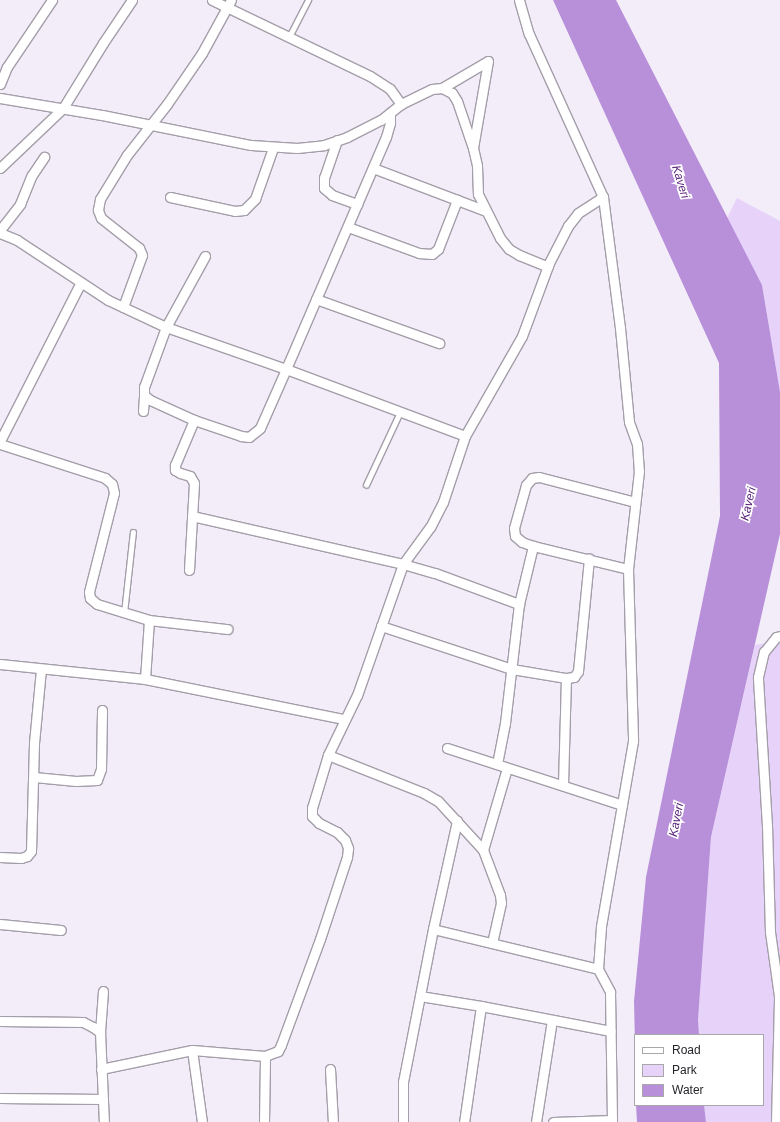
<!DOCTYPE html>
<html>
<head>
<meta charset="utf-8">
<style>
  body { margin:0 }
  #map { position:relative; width:780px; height:1122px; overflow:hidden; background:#f3ecf9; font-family:Helvetica,sans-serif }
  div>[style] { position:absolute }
  .green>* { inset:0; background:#e7d2fa }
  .water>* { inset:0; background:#b890d9 }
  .roads { filter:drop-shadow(1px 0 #a49ea9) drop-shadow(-1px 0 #a49ea9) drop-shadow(0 1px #a49ea9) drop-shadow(0 -1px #a49ea9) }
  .service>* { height:4.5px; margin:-2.25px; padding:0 2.25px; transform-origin:2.25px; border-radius:2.25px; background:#fff }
  .minor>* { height:9px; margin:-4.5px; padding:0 4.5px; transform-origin:4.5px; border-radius:4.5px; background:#fff }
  span { translate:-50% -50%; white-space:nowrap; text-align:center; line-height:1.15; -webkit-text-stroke:3.5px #fff; paint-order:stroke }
  .water-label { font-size:12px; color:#59257b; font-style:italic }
  .legend { position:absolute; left:634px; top:1034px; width:130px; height:72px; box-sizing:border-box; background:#fff; border:1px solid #a8a7a9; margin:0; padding:5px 7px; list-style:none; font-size:12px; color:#262429 }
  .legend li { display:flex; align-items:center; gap:8px; height:20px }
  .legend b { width:20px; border:1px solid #a8a7a9 }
</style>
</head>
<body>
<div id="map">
  <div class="green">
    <i style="clip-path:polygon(737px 198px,780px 221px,780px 392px,762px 285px,727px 218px)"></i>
    <i style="clip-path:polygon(780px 641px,780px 1122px,706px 1122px,704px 1105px,763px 1105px,763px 1035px,699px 1035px,698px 1020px,711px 837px,755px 645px)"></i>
  </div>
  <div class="water">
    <i style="clip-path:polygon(553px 0,616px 0,762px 285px,780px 392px,780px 534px,711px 837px,698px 1020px,699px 1035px,635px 1035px,635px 1044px,634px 1001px,646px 877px,720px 516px,719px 363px)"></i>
    <i style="clip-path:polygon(636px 1105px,704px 1105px,706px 1122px,637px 1122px)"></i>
  </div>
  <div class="roads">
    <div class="service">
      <i style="left:289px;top:37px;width:42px;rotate:-62.8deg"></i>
      <i style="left:366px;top:485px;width:81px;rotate:-65deg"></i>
      <i style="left:124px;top:613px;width:81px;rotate:-83.7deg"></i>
    </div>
    <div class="minor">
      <i style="left:212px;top:0;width:175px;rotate:25.7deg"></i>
      <i style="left:370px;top:76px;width:24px;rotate:33deg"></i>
      <i style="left:390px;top:89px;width:19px;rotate:54deg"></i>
      <i style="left:519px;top:0;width:35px;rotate:74deg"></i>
      <i style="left:529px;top:34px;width:179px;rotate:65.6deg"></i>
      <i style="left:0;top:84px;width:18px;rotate:-68deg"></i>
      <i style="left:7px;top:67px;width:81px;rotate:-56.1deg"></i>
      <i style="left:442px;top:88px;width:53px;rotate:-30.4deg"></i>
      <i style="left:488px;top:61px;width:88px;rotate:99.8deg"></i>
      <i style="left:0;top:98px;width:103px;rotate:9.5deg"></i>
      <i style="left:102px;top:115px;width:152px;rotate:11.4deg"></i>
      <i style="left:251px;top:145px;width:46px;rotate:3.7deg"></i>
      <i style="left:297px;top:148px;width:27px;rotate:-6deg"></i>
      <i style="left:324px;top:145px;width:24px;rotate:-19deg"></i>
      <i style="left:347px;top:137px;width:38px;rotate:-27deg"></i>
      <i style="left:381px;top:120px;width:26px;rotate:-39deg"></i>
      <i style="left:401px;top:104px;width:34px;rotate:-26deg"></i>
      <i style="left:432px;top:89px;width:10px;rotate:-6deg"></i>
      <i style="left:442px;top:88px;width:11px;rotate:27deg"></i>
      <i style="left:452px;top:93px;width:9px;rotate:58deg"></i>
      <i style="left:457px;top:101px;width:50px;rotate:71.2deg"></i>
      <i style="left:473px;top:148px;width:18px;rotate:77deg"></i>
      <i style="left:477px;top:166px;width:28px;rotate:88deg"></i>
      <i style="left:478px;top:194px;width:49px;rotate:63.4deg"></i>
      <i style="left:500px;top:238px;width:14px;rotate:51deg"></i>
      <i style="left:509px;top:249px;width:12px;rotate:31deg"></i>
      <i style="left:519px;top:255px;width:31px;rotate:22deg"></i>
      <i style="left:337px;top:140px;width:40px;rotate:108.9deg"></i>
      <i style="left:324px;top:178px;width:10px;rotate:90deg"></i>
      <i style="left:324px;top:188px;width:11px;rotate:41deg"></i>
      <i style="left:332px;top:195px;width:27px;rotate:20deg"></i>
      <i style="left:0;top:168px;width:87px;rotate:-43.6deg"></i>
      <i style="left:63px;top:108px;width:76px;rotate:-58.4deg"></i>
      <i style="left:103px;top:43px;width:52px;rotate:-56deg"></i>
      <i style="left:373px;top:168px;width:121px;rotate:20.8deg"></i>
      <i style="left:170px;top:197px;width:66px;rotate:12.2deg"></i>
      <i style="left:235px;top:211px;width:9px;rotate:-6deg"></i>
      <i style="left:244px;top:210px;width:16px;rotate:-45deg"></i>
      <i style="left:255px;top:199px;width:54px;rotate:-70.6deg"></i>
      <i style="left:348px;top:227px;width:76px;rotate:20.1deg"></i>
      <i style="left:419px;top:253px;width:13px;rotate:4deg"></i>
      <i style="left:432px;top:254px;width:8px;rotate:-40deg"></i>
      <i style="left:438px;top:249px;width:53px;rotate:-68.8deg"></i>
      <i style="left:0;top:230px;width:33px;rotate:-52deg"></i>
      <i style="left:20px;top:204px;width:31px;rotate:-68deg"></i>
      <i style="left:32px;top:175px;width:22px;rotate:-56deg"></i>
      <i style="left:0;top:233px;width:18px;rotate:22deg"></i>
      <i style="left:17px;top:240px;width:109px;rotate:33.4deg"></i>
      <i style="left:108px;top:300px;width:64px;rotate:25deg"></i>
      <i style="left:166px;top:327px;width:127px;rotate:19.3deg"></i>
      <i style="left:286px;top:369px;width:191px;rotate:20.5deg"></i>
      <i style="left:465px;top:436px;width:70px;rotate:108.4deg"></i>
      <i style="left:443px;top:502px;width:28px;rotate:117deg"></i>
      <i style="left:430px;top:527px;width:46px;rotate:126.1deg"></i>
      <i style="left:403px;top:564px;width:139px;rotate:109.3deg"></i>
      <i style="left:357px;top:695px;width:67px;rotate:115.8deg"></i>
      <i style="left:328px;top:755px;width:55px;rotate:106.8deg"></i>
      <i style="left:312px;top:808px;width:8px;rotate:90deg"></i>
      <i style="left:312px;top:816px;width:10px;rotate:45deg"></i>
      <i style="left:319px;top:823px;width:20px;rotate:27deg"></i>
      <i style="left:337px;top:832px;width:11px;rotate:45deg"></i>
      <i style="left:345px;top:840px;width:9px;rotate:69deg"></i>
      <i style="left:348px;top:848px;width:9px;rotate:96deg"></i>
      <i style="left:347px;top:857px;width:86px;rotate:108.2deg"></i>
      <i style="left:320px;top:939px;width:113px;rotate:110.2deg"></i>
      <i style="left:281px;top:1045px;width:7px;rotate:117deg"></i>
      <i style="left:278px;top:1051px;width:14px;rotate:159deg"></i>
      <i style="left:265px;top:1056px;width:73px;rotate:-175.3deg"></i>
      <i style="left:192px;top:1050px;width:93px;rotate:168.2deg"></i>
      <i style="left:205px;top:256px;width:81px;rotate:118.8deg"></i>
      <i style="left:166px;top:327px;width:64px;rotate:110.1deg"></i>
      <i style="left:144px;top:387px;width:8px;rotate:90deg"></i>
      <i style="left:144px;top:395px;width:8px;rotate:40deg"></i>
      <i style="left:150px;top:400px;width:48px;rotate:24.4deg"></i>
      <i style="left:194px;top:420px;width:50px;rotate:18.8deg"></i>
      <i style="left:241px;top:436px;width:8px;rotate:7deg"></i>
      <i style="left:249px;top:437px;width:14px;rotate:-39deg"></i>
      <i style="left:260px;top:428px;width:64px;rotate:-66.2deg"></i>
      <i style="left:286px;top:369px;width:253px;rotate:-66.7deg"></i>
      <i style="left:386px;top:137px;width:15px;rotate:-74deg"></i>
      <i style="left:390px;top:123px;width:10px;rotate:-90deg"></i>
      <i style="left:316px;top:299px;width:131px;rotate:19.7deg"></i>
      <i style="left:123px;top:307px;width:55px;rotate:-69.9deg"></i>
      <i style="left:142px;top:255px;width:8px;rotate:-113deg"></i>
      <i style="left:139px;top:248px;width:48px;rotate:-141.7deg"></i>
      <i style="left:101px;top:218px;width:9px;rotate:-111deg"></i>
      <i style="left:98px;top:210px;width:11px;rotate:-80deg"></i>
      <i style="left:100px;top:199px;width:52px;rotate:-58.5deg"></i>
      <i style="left:127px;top:155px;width:65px;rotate:-51.9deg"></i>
      <i style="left:167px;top:104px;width:62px;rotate:-55.5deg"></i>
      <i style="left:202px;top:53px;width:60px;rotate:-61.3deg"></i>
      <i style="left:143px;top:411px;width:16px;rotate:-86deg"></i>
      <i style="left:465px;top:436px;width:115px;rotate:-60.3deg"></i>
      <i style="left:522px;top:336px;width:78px;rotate:-69.7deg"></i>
      <i style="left:549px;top:263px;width:42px;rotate:-62.8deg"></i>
      <i style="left:568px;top:226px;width:16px;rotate:-52deg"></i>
      <i style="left:578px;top:213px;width:30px;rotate:-33deg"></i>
      <i style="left:603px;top:197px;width:132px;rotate:82.6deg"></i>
      <i style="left:620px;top:328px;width:94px;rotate:84.5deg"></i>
      <i style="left:629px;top:422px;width:23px;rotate:70deg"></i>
      <i style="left:637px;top:444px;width:27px;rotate:86deg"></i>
      <i style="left:639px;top:471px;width:99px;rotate:96.4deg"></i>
      <i style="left:628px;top:569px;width:172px;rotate:88.3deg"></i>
      <i style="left:633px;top:741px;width:189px;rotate:99.8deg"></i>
      <i style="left:601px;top:927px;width:42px;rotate:94.1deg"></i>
      <i style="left:598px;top:969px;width:26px;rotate:62deg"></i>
      <i style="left:610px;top:992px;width:130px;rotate:89.1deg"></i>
      <i style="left:0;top:441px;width:178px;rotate:-63deg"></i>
      <i style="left:0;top:444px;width:110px;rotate:17.9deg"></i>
      <i style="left:105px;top:478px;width:9px;rotate:41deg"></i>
      <i style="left:112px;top:484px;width:9px;rotate:77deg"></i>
      <i style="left:114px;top:493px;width:102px;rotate:104.2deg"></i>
      <i style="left:89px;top:592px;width:6px;rotate:81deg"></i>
      <i style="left:90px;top:598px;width:9px;rotate:41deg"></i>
      <i style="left:97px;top:604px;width:54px;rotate:17.1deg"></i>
      <i style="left:149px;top:620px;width:79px;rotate:6.6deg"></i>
      <i style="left:192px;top:516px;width:216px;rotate:12.8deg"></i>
      <i style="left:403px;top:564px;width:33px;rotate:16deg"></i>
      <i style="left:435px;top:573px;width:90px;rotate:20.3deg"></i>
      <i style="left:628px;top:569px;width:98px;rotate:-166.4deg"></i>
      <i style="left:533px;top:546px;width:12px;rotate:-160deg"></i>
      <i style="left:522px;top:542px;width:9px;rotate:-139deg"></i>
      <i style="left:515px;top:536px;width:8px;rotate:-97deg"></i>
      <i style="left:514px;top:528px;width:45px;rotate:-74.4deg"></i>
      <i style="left:526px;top:485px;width:9px;rotate:-49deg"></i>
      <i style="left:532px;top:478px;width:7px;rotate:-8deg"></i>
      <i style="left:539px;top:477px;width:99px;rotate:14.6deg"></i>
      <i style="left:189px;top:570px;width:87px;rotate:-86.7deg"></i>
      <i style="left:194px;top:483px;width:8px;rotate:-120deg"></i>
      <i style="left:190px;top:476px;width:10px;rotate:-163deg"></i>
      <i style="left:180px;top:473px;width:6px;rotate:-149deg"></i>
      <i style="left:175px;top:470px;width:5px;rotate:-90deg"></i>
      <i style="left:175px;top:465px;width:49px;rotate:-67.1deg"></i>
      <i style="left:381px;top:626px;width:138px;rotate:18.2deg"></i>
      <i style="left:512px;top:669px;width:55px;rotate:9.5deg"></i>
      <i style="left:566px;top:678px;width:8px;rotate:-7deg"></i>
      <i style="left:574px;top:677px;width:7px;rotate:-56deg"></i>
      <i style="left:578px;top:671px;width:113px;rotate:-84.4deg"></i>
      <i style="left:0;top:664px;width:146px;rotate:5.9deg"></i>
      <i style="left:145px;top:679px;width:203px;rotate:11.4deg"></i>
      <i style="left:145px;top:679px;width:59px;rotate:-86.1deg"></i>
      <i style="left:447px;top:748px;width:184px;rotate:18deg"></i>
      <i style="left:328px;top:755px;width:103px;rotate:21.6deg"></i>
      <i style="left:424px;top:793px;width:16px;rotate:30deg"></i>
      <i style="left:438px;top:801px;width:67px;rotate:47.4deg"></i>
      <i style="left:483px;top:850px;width:48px;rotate:69.3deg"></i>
      <i style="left:500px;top:895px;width:8px;rotate:83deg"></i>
      <i style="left:501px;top:903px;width:41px;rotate:102.7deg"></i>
      <i style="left:497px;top:764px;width:42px;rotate:-79deg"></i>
      <i style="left:505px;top:723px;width:120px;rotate:-83.3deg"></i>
      <i style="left:519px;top:604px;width:60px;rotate:-76.4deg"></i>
      <i style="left:34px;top:777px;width:42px;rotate:5.4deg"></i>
      <i style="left:76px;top:781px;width:21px;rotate:-3deg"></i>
      <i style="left:97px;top:780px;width:12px;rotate:-70deg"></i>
      <i style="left:101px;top:769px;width:59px;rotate:-89deg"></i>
      <i style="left:563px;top:785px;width:107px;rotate:-88.4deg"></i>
      <i style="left:483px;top:850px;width:85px;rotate:-73.7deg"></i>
      <i style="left:0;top:857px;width:21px;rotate:3deg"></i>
      <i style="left:21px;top:858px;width:6px;rotate:-18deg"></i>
      <i style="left:27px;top:856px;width:6px;rotate:-51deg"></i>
      <i style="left:31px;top:851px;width:108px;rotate:-88.4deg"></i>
      <i style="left:34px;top:743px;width:74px;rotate:-84.6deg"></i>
      <i style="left:0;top:924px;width:61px;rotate:5.6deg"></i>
      <i style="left:433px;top:929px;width:170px;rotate:13.6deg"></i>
      <i style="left:420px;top:996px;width:62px;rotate:9.3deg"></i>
      <i style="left:481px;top:1006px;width:117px;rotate:98.3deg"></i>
      <i style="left:481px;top:1006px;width:132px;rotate:10.9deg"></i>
      <i style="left:0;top:1021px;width:83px;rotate:0.7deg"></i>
      <i style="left:83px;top:1022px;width:11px;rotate:27deg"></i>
      <i style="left:93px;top:1027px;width:9px;rotate:36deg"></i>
      <i style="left:100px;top:1032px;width:90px;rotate:87.5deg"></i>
      <i style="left:100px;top:1032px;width:41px;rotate:-85.8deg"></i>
      <i style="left:192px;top:1050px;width:73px;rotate:82.1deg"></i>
      <i style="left:330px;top:1069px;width:53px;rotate:86.8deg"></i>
      <i style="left:0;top:1098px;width:103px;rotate:0.6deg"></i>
      <i style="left:264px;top:1122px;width:66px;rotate:-89.1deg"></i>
      <i style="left:403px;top:1122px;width:40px;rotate:-90deg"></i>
      <i style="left:403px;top:1082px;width:156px;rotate:-78.9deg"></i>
      <i style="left:433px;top:929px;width:111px;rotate:-77.5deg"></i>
      <i style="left:536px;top:1122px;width:103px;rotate:-81.1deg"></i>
      <i style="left:553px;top:1122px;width:59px;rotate:-1.9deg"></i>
      <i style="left:776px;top:1122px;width:126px;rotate:-88.6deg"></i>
      <i style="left:779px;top:996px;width:65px;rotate:-98deg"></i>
      <i style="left:770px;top:932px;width:106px;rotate:-91.6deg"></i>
      <i style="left:767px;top:826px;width:149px;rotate:-93.5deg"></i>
      <i style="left:758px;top:677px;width:26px;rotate:-77deg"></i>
      <i style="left:764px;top:652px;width:19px;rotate:-51deg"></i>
      <i style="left:776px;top:637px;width:4px;rotate:-14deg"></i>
    </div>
  </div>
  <div class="water-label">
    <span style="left:680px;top:182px;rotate:73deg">Kaveri</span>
    <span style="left:749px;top:504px;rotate:-77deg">Kaveri</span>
    <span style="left:677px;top:820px;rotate:-79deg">Kaveri</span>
  </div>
  <ul class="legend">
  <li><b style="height:5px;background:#fff"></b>Road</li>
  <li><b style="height:11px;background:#e7d2fa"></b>Park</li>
  <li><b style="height:11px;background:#b890d9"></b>Water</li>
  </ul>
</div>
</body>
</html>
